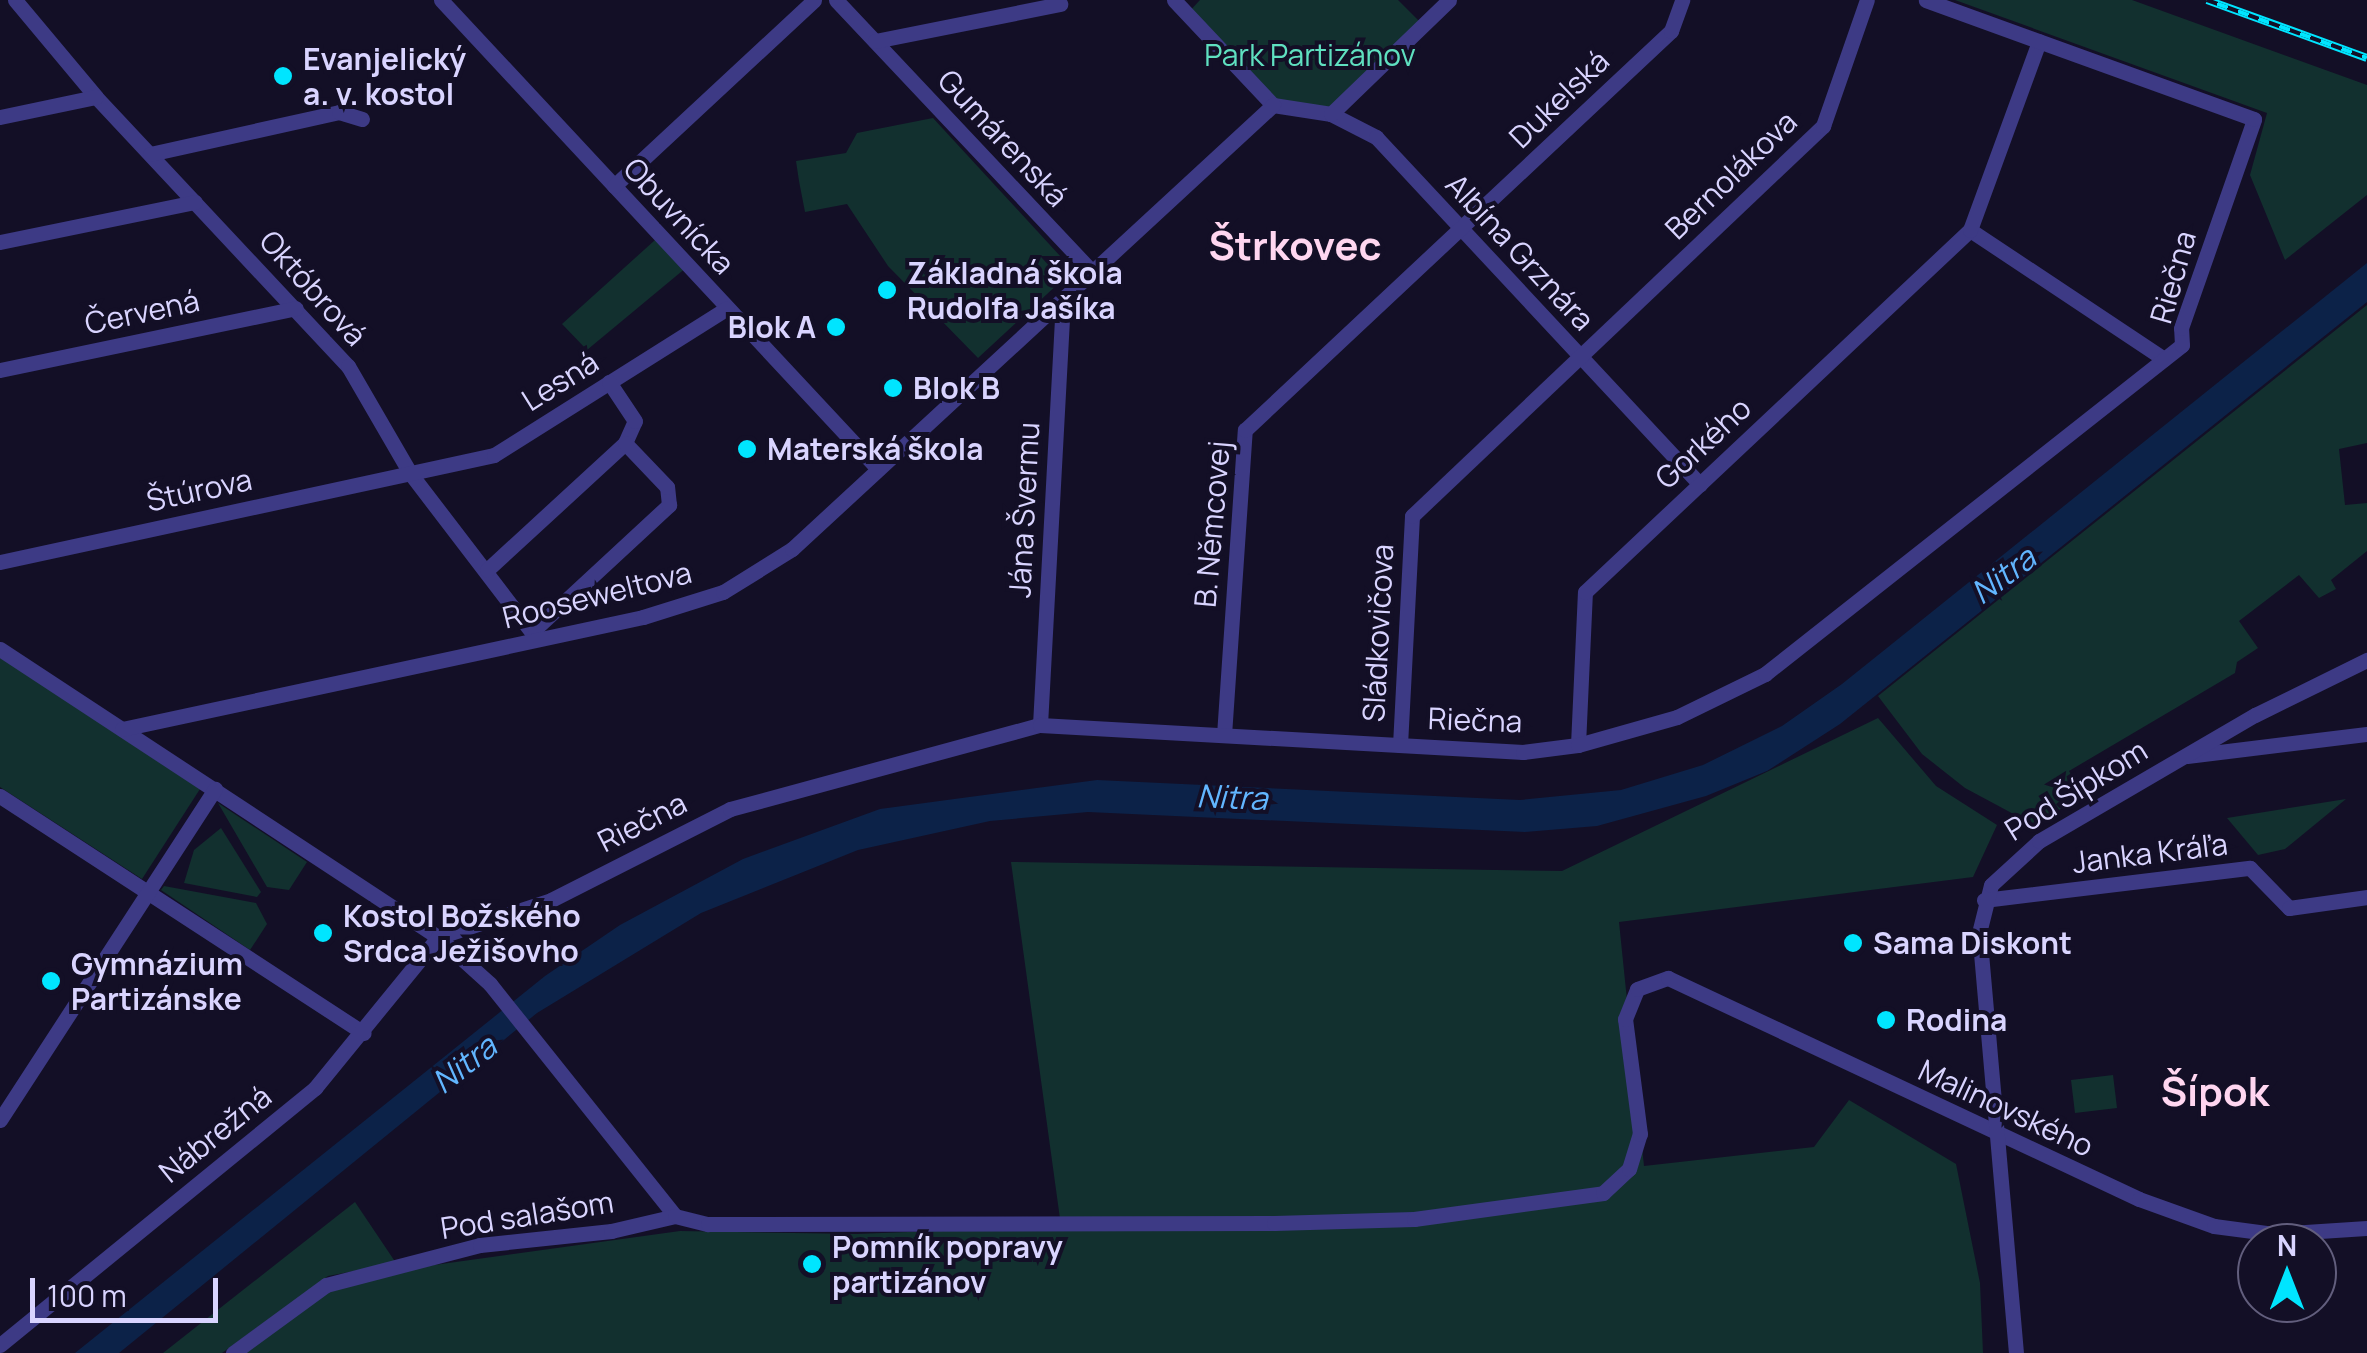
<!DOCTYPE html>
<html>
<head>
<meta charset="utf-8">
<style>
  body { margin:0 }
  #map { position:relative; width:2367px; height:1353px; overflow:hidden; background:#130f26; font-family:Manrope,sans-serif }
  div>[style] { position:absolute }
  .green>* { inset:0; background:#12302f }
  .water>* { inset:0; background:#0c2248 }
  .street>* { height:15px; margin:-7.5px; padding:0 7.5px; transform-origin:7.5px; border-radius:7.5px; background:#3d3a85 }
  .rail>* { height:8px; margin-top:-4px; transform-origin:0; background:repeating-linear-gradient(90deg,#130f26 0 11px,#00e5ff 0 22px); box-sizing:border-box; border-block:2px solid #00e5ff }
  .dots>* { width:28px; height:28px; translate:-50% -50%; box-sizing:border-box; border:5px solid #130f26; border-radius:50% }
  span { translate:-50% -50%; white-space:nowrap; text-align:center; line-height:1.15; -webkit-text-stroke:8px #130f26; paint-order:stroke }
  .park-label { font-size:30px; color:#5fe0c0 }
  .poi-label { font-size:30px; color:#d9d4ff; font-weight:700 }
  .left { translate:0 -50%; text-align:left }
  .right { translate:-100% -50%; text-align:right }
  .street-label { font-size:30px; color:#d9d4ff }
  .water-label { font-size:32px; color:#62b6ff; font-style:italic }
  .district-label { font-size:40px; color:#ffd6f0; font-weight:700 }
  .north { position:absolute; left:2237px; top:1223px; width:100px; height:100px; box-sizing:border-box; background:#130f26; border:2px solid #625e7d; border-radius:50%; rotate:0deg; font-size:28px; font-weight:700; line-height:40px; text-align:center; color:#d9d4ff }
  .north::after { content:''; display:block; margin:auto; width:35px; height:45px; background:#00e5ff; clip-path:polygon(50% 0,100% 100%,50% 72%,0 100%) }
  .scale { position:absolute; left:30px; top:1278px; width:188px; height:45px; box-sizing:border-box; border:5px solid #d9d4ff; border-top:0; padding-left:12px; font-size:30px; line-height:35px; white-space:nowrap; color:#d9d4ff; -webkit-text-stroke:8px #130f26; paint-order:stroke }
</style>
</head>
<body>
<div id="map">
  <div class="green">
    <i style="clip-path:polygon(1200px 0,1398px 0,1423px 25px,1331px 114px,1273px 105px,1187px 14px)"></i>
    <i style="clip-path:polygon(1955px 0,2132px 0,2367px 85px,2367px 195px,2285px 260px,2250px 175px,2267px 113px)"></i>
    <i style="clip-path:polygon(933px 118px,1073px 270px,978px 358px,888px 266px,847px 204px,805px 212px,799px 181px,796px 161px,846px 153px,857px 133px)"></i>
    <i style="clip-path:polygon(665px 231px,693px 262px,587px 350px,562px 324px)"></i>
    <i style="clip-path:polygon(2367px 305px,2367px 443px,2339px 449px,2345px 505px,2367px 503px,2367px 551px,2331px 580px,2336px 589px,2319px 598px,2299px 575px,2239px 621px,2258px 648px,2237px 662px,2235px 673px,2069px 771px,2082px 796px,2034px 825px,1965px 788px,1922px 754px,1878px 696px)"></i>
    <i style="clip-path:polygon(0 657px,200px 789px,142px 879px,0 787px)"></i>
    <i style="clip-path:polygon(1878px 718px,1936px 786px,1997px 825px,1973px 877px,1619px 922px,1644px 1166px,1814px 1147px,1849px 1100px,1956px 1164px,1980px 1283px,1983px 1353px,238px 1353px,327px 1288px,398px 1270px,680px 1231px,856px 1234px,1061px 1226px,1011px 862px,1562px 871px)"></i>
    <i style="clip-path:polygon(2346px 799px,2285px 849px,2258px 855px,2227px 818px)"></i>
    <i style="clip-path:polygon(218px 803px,307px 862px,289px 890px,267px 887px)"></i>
    <i style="clip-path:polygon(221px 828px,261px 892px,257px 897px,184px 883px,194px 850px)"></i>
    <i style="clip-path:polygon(164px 886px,256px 903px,267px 924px,250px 950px,161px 890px)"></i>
    <i style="clip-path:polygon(2113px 1075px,2117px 1108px,2075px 1113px,2071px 1080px)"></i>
    <i style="clip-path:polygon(355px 1202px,396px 1263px,328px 1276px,222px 1353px,163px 1353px)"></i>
  </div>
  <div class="water">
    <i style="clip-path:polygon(2367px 263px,2367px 302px,1840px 724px,1767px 771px,1706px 796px,1597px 826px,1525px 832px,1088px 812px,990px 821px,858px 850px,701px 913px,537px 1013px,119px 1353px,75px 1353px,545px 976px,620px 925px,743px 859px,880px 809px,1097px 780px,1520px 800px,1621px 790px,1703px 765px,1782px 726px,1842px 684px)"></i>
  </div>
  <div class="street">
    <i style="left:15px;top:0;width:126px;rotate:50.1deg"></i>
    <i style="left:96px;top:97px;width:369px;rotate:46.9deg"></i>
    <i style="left:348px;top:366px;width:124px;rotate:59.9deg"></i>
    <i style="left:410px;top:473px;width:209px;rotate:52.6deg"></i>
    <i style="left:441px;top:0;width:641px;rotate:47.02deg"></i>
    <i style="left:836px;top:0;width:374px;rotate:46.7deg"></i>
    <i style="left:1174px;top:0;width:144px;rotate:46.7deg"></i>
    <i style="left:875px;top:41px;width:189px;rotate:-11.3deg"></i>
    <i style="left:1273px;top:105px;width:59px;rotate:8.8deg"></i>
    <i style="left:1331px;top:114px;width:51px;rotate:27.1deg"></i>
    <i style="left:1376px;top:137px;width:475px;rotate:47deg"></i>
    <i style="left:1331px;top:114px;width:164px;rotate:-44deg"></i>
    <i style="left:0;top:117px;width:98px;rotate:-11.8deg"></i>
    <i style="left:150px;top:154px;width:194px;rotate:-12.5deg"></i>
    <i style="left:339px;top:112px;width:24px;rotate:17deg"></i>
    <i style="left:614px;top:186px;width:273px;rotate:-42.9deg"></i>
    <i style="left:1970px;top:230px;width:233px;rotate:33.6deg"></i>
    <i style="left:0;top:242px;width:199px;rotate:-11.6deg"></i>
    <i style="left:0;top:370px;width:302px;rotate:-11.8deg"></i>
    <i style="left:0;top:562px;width:505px;rotate:-12.22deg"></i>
    <i style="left:494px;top:455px;width:275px;rotate:-32.2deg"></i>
    <i style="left:487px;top:570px;width:188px;rotate:-42.6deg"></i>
    <i style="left:625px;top:443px;width:24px;rotate:-66deg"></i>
    <i style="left:635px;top:421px;width:47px;rotate:-123.7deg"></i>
    <i style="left:535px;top:629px;width:183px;rotate:-42.8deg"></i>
    <i style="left:669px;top:505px;width:18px;rotate:-96deg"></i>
    <i style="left:667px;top:487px;width:61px;rotate:-133.7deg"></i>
    <i style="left:0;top:649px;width:524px;rotate:33.33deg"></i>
    <i style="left:438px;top:937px;width:70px;rotate:42.1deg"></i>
    <i style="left:490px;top:984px;width:297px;rotate:51.4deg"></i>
    <i style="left:1040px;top:725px;width:428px;rotate:-86.9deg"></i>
    <i style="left:122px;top:729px;width:533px;rotate:-12.13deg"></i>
    <i style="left:643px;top:617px;width:84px;rotate:-17.4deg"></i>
    <i style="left:723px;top:592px;width:81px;rotate:-31.9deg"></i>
    <i style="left:792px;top:549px;width:655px;rotate:-42.71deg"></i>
    <i style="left:1224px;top:735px;width:306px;rotate:-86.1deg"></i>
    <i style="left:1245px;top:430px;width:584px;rotate:-43.13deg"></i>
    <i style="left:1671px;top:31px;width:33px;rotate:-70deg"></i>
    <i style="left:1400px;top:745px;width:229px;rotate:-87deg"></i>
    <i style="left:1412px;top:516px;width:567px;rotate:-43.5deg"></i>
    <i style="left:1823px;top:126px;width:133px;rotate:-70.8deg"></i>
    <i style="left:1578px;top:745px;width:153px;rotate:-87.4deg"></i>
    <i style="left:1585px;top:592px;width:528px;rotate:-43.24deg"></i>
    <i style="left:1970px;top:230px;width:201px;rotate:-69.9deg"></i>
    <i style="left:2187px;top:756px;width:181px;rotate:-7deg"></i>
    <i style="left:0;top:796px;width:434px;rotate:33.1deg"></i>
    <i style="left:1984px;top:900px;width:268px;rotate:-6.9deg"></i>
    <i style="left:2250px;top:868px;width:56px;rotate:45.7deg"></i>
    <i style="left:2289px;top:908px;width:79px;rotate:-8deg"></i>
    <i style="left:438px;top:937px;width:119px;rotate:-18.1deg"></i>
    <i style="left:551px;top:900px;width:201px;rotate:-26.9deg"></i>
    <i style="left:730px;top:809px;width:321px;rotate:-15.2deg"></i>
    <i style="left:1040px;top:725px;width:484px;rotate:3.2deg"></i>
    <i style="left:1523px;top:752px;width:55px;rotate:-7.3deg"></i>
    <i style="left:1578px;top:745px;width:103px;rotate:-15.8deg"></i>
    <i style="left:1677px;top:717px;width:98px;rotate:-26deg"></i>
    <i style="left:1765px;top:674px;width:531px;rotate:-38.27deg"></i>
    <i style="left:2182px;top:345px;width:17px;rotate:-93deg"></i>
    <i style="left:2181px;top:328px;width:221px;rotate:-70.7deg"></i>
    <i style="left:2254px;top:119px;width:349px;rotate:-160.1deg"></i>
    <i style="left:0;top:1120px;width:395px;rotate:-57deg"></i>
    <i style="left:0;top:1345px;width:407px;rotate:-39.2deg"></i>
    <i style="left:315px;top:1088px;width:195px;rotate:-50.8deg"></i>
    <i style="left:233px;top:1353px;width:115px;rotate:-36.2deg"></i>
    <i style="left:326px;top:1285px;width:159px;rotate:-14.6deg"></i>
    <i style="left:480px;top:1245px;width:132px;rotate:-6.1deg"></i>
    <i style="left:611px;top:1231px;width:66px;rotate:-13.2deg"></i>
    <i style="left:675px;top:1216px;width:34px;rotate:14deg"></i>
    <i style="left:708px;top:1224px;width:566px;rotate:-0.1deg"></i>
    <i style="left:1274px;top:1223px;width:140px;rotate:-1.6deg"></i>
    <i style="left:1414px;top:1219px;width:191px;rotate:-7.8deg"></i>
    <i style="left:1603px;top:1193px;width:35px;rotate:-43deg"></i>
    <i style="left:1629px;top:1169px;width:37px;rotate:-73deg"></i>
    <i style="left:1640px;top:1134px;width:116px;rotate:-97.4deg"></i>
    <i style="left:1625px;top:1019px;width:32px;rotate:-68deg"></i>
    <i style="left:1637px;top:989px;width:33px;rotate:-20deg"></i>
    <i style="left:1668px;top:978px;width:520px;rotate:25.14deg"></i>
    <i style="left:2139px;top:1199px;width:80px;rotate:19.8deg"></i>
    <i style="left:2214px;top:1226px;width:62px;rotate:7.5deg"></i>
    <i style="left:2275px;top:1234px;width:92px;rotate:-3.7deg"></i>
    <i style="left:2016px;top:1353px;width:422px;rotate:-95deg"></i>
    <i style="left:1979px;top:933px;width:49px;rotate:-76deg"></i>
    <i style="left:1991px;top:885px;width:65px;rotate:-42.5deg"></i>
    <i style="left:2039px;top:841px;width:250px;rotate:-30.3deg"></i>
    <i style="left:2255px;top:715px;width:125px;rotate:-26.2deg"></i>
  </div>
  <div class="rail">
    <i style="left:2207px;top:0;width:170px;rotate:19.9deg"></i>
  </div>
  <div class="dots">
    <i style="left:283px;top:76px;background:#00e5ff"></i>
    <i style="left:887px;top:290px;background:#00e5ff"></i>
    <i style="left:836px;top:327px;background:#00e5ff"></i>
    <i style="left:893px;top:388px;background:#00e5ff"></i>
    <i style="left:747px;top:449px;background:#00e5ff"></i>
    <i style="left:323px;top:933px;background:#00e5ff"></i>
    <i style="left:1853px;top:943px;background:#00e5ff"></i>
    <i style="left:51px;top:981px;background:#00e5ff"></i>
    <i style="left:1886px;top:1020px;background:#00e5ff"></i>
    <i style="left:812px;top:1264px;background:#00e5ff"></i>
  </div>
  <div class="park-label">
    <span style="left:1310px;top:55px">Park Partizánov</span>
  </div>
  <div class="poi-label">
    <span class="left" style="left:303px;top:76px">Evanjelický<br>a. v. kostol</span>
    <span class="left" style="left:907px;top:290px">Základná škola<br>Rudolfa Jašíka</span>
    <span class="right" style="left:816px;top:327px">Blok A</span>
    <span class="left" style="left:913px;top:388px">Blok B</span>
    <span class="left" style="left:767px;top:449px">Materská škola</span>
    <span class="left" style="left:343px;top:933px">Kostol Božského<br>Srdca Ježišovho</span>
    <span class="left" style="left:1873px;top:943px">Sama Diskont</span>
    <span class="left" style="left:71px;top:981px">Gymnázium<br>Partizánske</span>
    <span class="left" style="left:1906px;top:1020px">Rodina</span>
    <span class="left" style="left:832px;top:1264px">Pomník popravy<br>partizánov</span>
  </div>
  <div class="street-label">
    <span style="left:1559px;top:99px;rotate:-44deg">Dukelská</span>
    <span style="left:1003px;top:138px;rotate:47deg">Gumárenská</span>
    <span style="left:1731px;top:175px;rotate:-44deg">Bernolákova</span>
    <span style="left:679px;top:216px;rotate:47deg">Obuvnícka</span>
    <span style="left:1520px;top:252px;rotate:47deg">Albína Grznára</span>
    <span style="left:2173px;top:277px;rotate:-74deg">Riečna</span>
    <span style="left:313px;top:288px;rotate:48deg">Októbrová</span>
    <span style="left:142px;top:312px;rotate:-12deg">Červená</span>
    <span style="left:560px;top:381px;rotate:-32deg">Lesná</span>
    <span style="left:1703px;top:443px;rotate:-43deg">Gorkého</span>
    <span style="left:199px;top:490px;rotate:-12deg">Štúrova</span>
    <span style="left:1024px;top:510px;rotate:-87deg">Jána Švermu</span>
    <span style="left:1212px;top:524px;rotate:-85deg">B. Němcovej</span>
    <span style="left:597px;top:595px;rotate:-14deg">Rooseweltova</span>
    <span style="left:1378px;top:633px;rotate:-87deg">Sládkovičova</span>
    <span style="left:1475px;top:720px;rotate:2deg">Riečna</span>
    <span style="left:2076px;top:790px;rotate:-32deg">Pod Šípkom</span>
    <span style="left:642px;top:822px;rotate:-27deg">Riečna</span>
    <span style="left:2150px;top:853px;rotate:-7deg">Janka Kráľa</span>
    <span style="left:2006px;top:1108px;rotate:25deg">Malinovského</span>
    <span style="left:215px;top:1134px;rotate:-39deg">Nábrežná</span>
    <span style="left:527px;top:1215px;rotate:-9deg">Pod salašom</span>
  </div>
  <div class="water-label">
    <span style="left:2003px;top:575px;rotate:-37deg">Nitra</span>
    <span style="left:1232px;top:797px;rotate:2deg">Nitra</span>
    <span style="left:464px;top:1064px;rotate:-38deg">Nitra</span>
  </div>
  <div class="district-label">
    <span style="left:1295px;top:245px">Štrkovec</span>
    <span style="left:2215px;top:1091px">Šípok</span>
  </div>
  <div class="north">N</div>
  <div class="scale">100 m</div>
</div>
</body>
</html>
